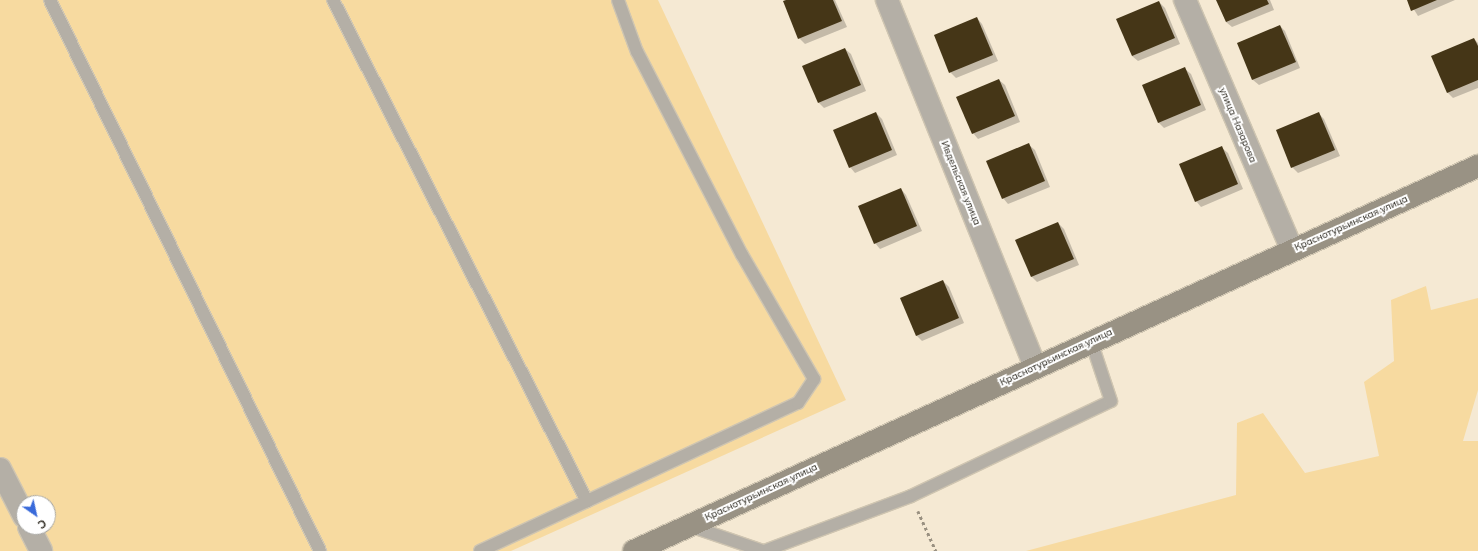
<!DOCTYPE html>
<html>
<head>
<meta charset="utf-8">
<style>
  body { margin:0 }
  #map { position:relative; width:1478px; height:551px; overflow:hidden; background:#f5e9d3; font-family:Mulish,sans-serif }
  div>[style] { position:absolute }
  .green>* { inset:0; background:#f7daa0 }
  .shadow>* { inset:0; background:#0003 }
  .building>* { inset:0; background:#453617 }
  .path>* { height:2.5px; margin-top:-1.25px; transform-origin:0; background:repeating-linear-gradient(90deg,#999080 0 3px,transparent 0 6px) }
  .roads { filter:drop-shadow(1px 0 #cfc5b1) drop-shadow(-1px 0 #cfc5b1) drop-shadow(0 1px #cfc5b1) drop-shadow(0 -1px #cfc5b1) }
  .lane>* { height:12px; margin:-6px; padding:0 6px; transform-origin:6px; border-radius:6px; background:#b4afa6 }
  .street>* { height:22px; margin:-11px; padding:0 11px; transform-origin:11px; border-radius:11px; background:#b4afa6 }
  .secondary>* { height:22px; margin:-11px; padding:0 11px; transform-origin:11px; border-radius:11px; background:#999284 }
  span { translate:-50% -50%; white-space:nowrap; text-align:center; line-height:1.15; -webkit-text-stroke:4px #fff; paint-order:stroke }
  .street-label { font-size:10px; color:#242017 }
  .north { position:absolute; left:16px; top:495px; width:40px; height:40px; box-sizing:border-box; background:#fff; border:1px solid #a7a6a2; border-radius:50%; rotate:146deg; font-size:11px; font-weight:700; line-height:16px; text-align:center; color:#242017 }
  .north::after { content:''; display:block; margin:auto; width:14px; height:18px; background:#396ada; clip-path:polygon(50% 0,100% 100%,50% 72%,0 100%) }
</style>
</head>
<body>
<div id="map">
  <div class="green">
    <i style="clip-path:polygon(evenodd,0 0,658px 0,846px 400px,511px 551px,0 551px,0 0,24px 503px,48px 503px,48px 527px,24px 527px,24px 503px)"></i>
    <i style="clip-path:polygon(1426px 286px,1431px 310px,1478px 298px,1478px 390px,1463px 441px,1478px 441px,1478px 551px,1026px 551px,1236px 495px,1237px 423px,1263px 413px,1305px 473px,1379px 456px,1364px 382px,1394px 361px,1391px 300px)"></i>
  </div>
  <div class="shadow">
    <i style="clip-path:polygon(788px 0,835px 0,847px 27px,805px 44px,799px 38px)"></i>
    <i style="clip-path:polygon(1217px 0,1270px 0,1274px 10px,1232px 27px,1226px 22px)"></i>
    <i style="clip-path:polygon(1408px 0,1455px 0,1418px 16px)"></i>
    <i style="clip-path:polygon(1159px 2px,1165px 8px,1180px 44px,1138px 61px,1132px 56px)"></i>
    <i style="clip-path:polygon(977px 18px,982px 24px,998px 61px,956px 78px,950px 72px)"></i>
    <i style="clip-path:polygon(1280px 26px,1285px 31px,1300px 68px,1259px 85px,1253px 80px,1238px 43px)"></i>
    <i style="clip-path:polygon(1474px 39px,1478px 43px,1478px 88px,1453px 98px,1448px 93px,1432px 56px)"></i>
    <i style="clip-path:polygon(845px 49px,851px 54px,866px 91px,824px 108px,819px 103px)"></i>
    <i style="clip-path:polygon(1185px 69px,1191px 74px,1206px 110px,1164px 128px,1158px 122px)"></i>
    <i style="clip-path:polygon(999px 80px,1005px 85px,1020px 122px,978px 139px,973px 133px)"></i>
    <i style="clip-path:polygon(876px 113px,882px 119px,897px 155px,855px 173px,850px 167px)"></i>
    <i style="clip-path:polygon(1319px 114px,1324px 119px,1340px 156px,1298px 173px,1292px 167px)"></i>
    <i style="clip-path:polygon(1029px 145px,1035px 150px,1050px 187px,1008px 204px,1003px 198px)"></i>
    <i style="clip-path:polygon(1222px 148px,1228px 153px,1243px 189px,1201px 207px,1196px 201px)"></i>
    <i style="clip-path:polygon(901px 189px,906px 195px,922px 231px,880px 249px,875px 243px)"></i>
    <i style="clip-path:polygon(1058px 223px,1064px 229px,1079px 265px,1037px 282px,1032px 277px,1016px 240px)"></i>
    <i style="clip-path:polygon(943px 281px,949px 287px,964px 323px,922px 341px,916px 335px)"></i>
  </div>
  <div class="building">
    <i style="clip-path:polygon(786px 0,833px 0,842px 21px,798px 39px,783px 1px)"></i>
    <i style="clip-path:polygon(1216px 0,1267px 0,1269px 4px,1226px 22px)"></i>
    <i style="clip-path:polygon(1407px 0,1437px 0,1411px 11px)"></i>
    <i style="clip-path:polygon(1159px 1px,1175px 38px,1132px 56px,1116px 19px)"></i>
    <i style="clip-path:polygon(977px 17px,993px 55px,949px 73px,934px 35px)"></i>
    <i style="clip-path:polygon(1280px 25px,1296px 62px,1252px 80px,1237px 43px)"></i>
    <i style="clip-path:polygon(1474px 38px,1478px 46px,1478px 80px,1447px 93px,1431px 56px)"></i>
    <i style="clip-path:polygon(845px 48px,861px 85px,818px 103px,802px 66px)"></i>
    <i style="clip-path:polygon(1185px 67px,1201px 105px,1158px 123px,1142px 85px)"></i>
    <i style="clip-path:polygon(999px 79px,1015px 116px,972px 134px,956px 97px)"></i>
    <i style="clip-path:polygon(876px 112px,892px 150px,849px 168px,833px 130px)"></i>
    <i style="clip-path:polygon(1319px 112px,1335px 150px,1291px 168px,1276px 130px)"></i>
    <i style="clip-path:polygon(1029px 143px,1045px 181px,1002px 199px,986px 161px)"></i>
    <i style="clip-path:polygon(1222px 146px,1238px 184px,1195px 202px,1179px 164px)"></i>
    <i style="clip-path:polygon(901px 188px,917px 226px,874px 244px,858px 206px)"></i>
    <i style="clip-path:polygon(1058px 222px,1074px 259px,1031px 277px,1015px 240px)"></i>
    <i style="clip-path:polygon(943px 280px,959px 318px,916px 336px,900px 298px)"></i>
  </div>
  <div class="path">
    <i style="left:918px;top:511px;width:44px;rotate:65.8deg"></i>
  </div>
  <div class="roads">
    <div class="lane">
      <i style="left:50px;top:0;width:614px;rotate:63.89deg"></i>
      <i style="left:333px;top:0;width:562px;rotate:63.12deg"></i>
      <i style="left:690px;top:526px;width:77px;rotate:18.9deg"></i>
      <i style="left:480px;top:551px;width:351px;rotate:-25deg"></i>
      <i style="left:798px;top:403px;width:29px;rotate:-56deg"></i>
      <i style="left:814px;top:379px;width:143px;rotate:-120.1deg"></i>
      <i style="left:742px;top:255px;width:229px;rotate:-117.3deg"></i>
      <i style="left:637px;top:52px;width:55px;rotate:-110.1deg"></i>
      <i style="left:764px;top:551px;width:157px;rotate:-20.5deg"></i>
      <i style="left:911px;top:496px;width:221px;rotate:-25.4deg"></i>
      <i style="left:1111px;top:401px;width:63px;rotate:-108.4deg"></i>
    </div>
    <div class="street">
      <i style="left:887px;top:0;width:396px;rotate:68deg"></i>
      <i style="left:1185px;top:0;width:272px;rotate:66.8deg"></i>
      <i style="left:0;top:469px;width:53px;rotate:62.9deg"></i>
      <i style="left:29px;top:527px;width:27px;rotate:63deg"></i>
    </div>
    <div class="secondary">
      <i style="left:634px;top:551px;width:928px;rotate:-24.52deg"></i>
    </div>
  </div>
  <div class="street-label">
    <span style="left:1238px;top:125px;rotate:67deg">улица Назарова</span>
    <span style="left:961px;top:183px;rotate:68deg">Ивдельская улица</span>
    <span style="left:1351px;top:223px;rotate:-24deg">Краснотурьинская улица</span>
    <span style="left:1056px;top:357px;rotate:-25deg">Краснотурьинская улица</span>
    <span style="left:761px;top:492px;rotate:-25deg">Краснотурьинская улица</span>
  </div>
  <div class="north">С</div>
</div>
</body>
</html>
